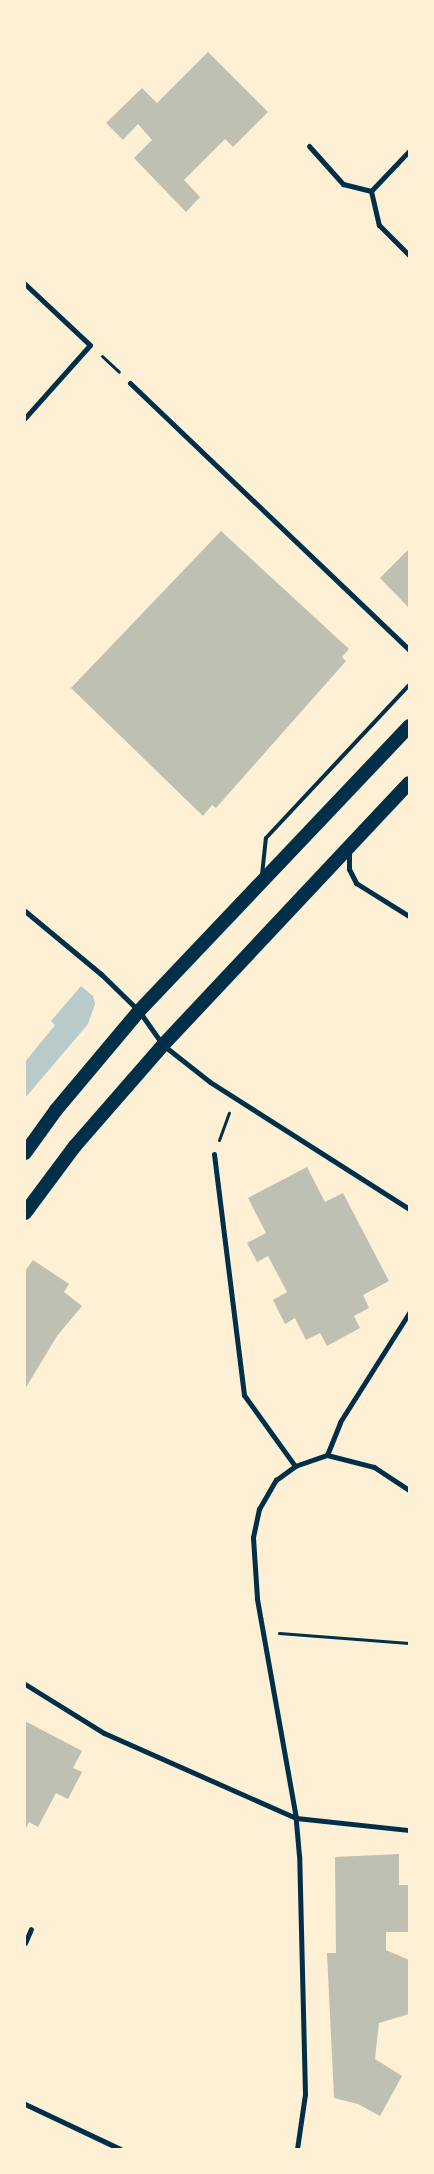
<!DOCTYPE html>
<html>
<head>
<meta charset="utf-8">
<style>
  body { margin:0 }
  #map { position:relative; width:434px; height:2174px; overflow:hidden; background:#fdf0d5; font-family:"IBM Plex Sans",sans-serif }
  div>[style] { position:absolute }
  .green>* { inset:0; background:#b9caca }
  .building>* { inset:0; background:#bec0b2 }
  .path>* { height:3px; margin:-1.5px; padding:0 1.5px; transform-origin:1.5px; border-radius:1.5px; background:#003049 }
  .service>* { height:4px; margin:-2px; padding:0 2px; transform-origin:2px; border-radius:2px; background:#003049 }
  .minor>* { height:5px; margin:-2.5px; padding:0 2.5px; transform-origin:2.5px; border-radius:2.5px; background:#003049 }
  .trunk>* { height:14px; margin:-7px; padding:0 7px; transform-origin:7px; border-radius:7px; background:#003049 }
  span { translate:-50% -50%; white-space:nowrap; text-align:center; line-height:1.15; -webkit-text-stroke:4px #fdf0d5; paint-order:stroke }
  .frame { position:absolute; inset:0; border:26px solid #fdf0d5; pointer-events:none }
</style>
</head>
<body>
<div id="map">
  <div class="green">
    <i style="clip-path:polygon(81px 986px,93px 996px,95px 1004px,88px 1024px,26px 1097px,25px 1062px,55px 1025px,51px 1021px)"></i>
  </div>
  <div class="building">
    <i style="clip-path:polygon(208px 52px,268px 112px,233px 147px,225px 139px,184px 180px,200px 197px,186px 212px,134px 158px,152px 140px,138px 124px,123px 140px,106px 123px,142px 88px,157px 103px)"></i>
    <i style="clip-path:polygon(221px 531px,349px 649px,342px 657px,346px 661px,216px 808px,212px 805px,203px 816px,71px 688px)"></i>
    <i style="clip-path:polygon(409px 549px,409px 608px,380px 578px)"></i>
    <i style="clip-path:polygon(307px 1167px,325px 1202px,343px 1193px,389px 1281px,363px 1295px,369px 1308px,354px 1316px,360px 1328px,327px 1346px,320px 1333px,306px 1340px,295px 1318px,285px 1324px,273px 1300px,287px 1292px,268px 1256px,257px 1262px,247px 1243px,266px 1233px,248px 1198px)"></i>
    <i style="clip-path:polygon(33px 1260px,69px 1284px,64px 1292px,82px 1306px,57px 1336px,25px 1389px,25px 1271px)"></i>
    <i style="clip-path:polygon(25px 1721px,82px 1751px,73px 1768px,82px 1772px,68px 1799px,56px 1793px,38px 1827px,29px 1822px,25px 1830px)"></i>
    <i style="clip-path:polygon(399px 1854px,399px 1885px,409px 1885px,409px 1932px,386px 1932px,386px 1950px,409px 1960px,409px 2014px,379px 2023px,375px 2059px,402px 2076px,380px 2116px,358px 2104px,334px 2098px,327px 1953px,336px 1953px,335px 1857px)"></i>
  </div>
  <div class="path">
    <i style="left:102px;top:356px;width:23px;rotate:43deg"></i>
    <i style="left:219px;top:1140px;width:29px;rotate:-70deg"></i>
    <i style="left:279px;top:1633px;width:130px;rotate:4.4deg"></i>
  </div>
  <div class="service">
    <i style="left:262px;top:875px;width:37px;rotate:-84deg"></i>
    <i style="left:266px;top:838px;width:209px;rotate:-46.9deg"></i>
  </div>
  <div class="minor">
    <i style="left:309px;top:146px;width:51px;rotate:48.2deg"></i>
    <i style="left:343px;top:184px;width:29px;rotate:14deg"></i>
    <i style="left:371px;top:191px;width:55px;rotate:-46.5deg"></i>
    <i style="left:371px;top:191px;width:35px;rotate:77deg"></i>
    <i style="left:379px;top:225px;width:42px;rotate:45deg"></i>
    <i style="left:25px;top:284px;width:89px;rotate:43.2deg"></i>
    <i style="left:90px;top:345px;width:98px;rotate:131.7deg"></i>
    <i style="left:130px;top:383px;width:386px;rotate:43.7deg"></i>
    <i style="left:349px;top:852px;width:17px;rotate:90deg"></i>
    <i style="left:349px;top:869px;width:16px;rotate:63deg"></i>
    <i style="left:356px;top:883px;width:62px;rotate:31.9deg"></i>
    <i style="left:25px;top:911px;width:99px;rotate:39.7deg"></i>
    <i style="left:101px;top:974px;width:53px;rotate:44.2deg"></i>
    <i style="left:139px;top:1011px;width:42px;rotate:54.8deg"></i>
    <i style="left:163px;top:1045px;width:60px;rotate:38.2deg"></i>
    <i style="left:210px;top:1082px;width:236px;rotate:32.5deg"></i>
    <i style="left:214px;top:1154px;width:243px;rotate:82.9deg"></i>
    <i style="left:244px;top:1395px;width:87px;rotate:54.3deg"></i>
    <i style="left:327px;top:1455px;width:35px;rotate:-68deg"></i>
    <i style="left:340px;top:1422px;width:129px;rotate:-57.7deg"></i>
    <i style="left:25px;top:1684px;width:93px;rotate:31.8deg"></i>
    <i style="left:104px;top:1733px;width:210px;rotate:23.9deg"></i>
    <i style="left:296px;top:1818px;width:114px;rotate:6.1deg"></i>
    <i style="left:25px;top:1943px;width:15px;rotate:-67deg"></i>
    <i style="left:25px;top:2104px;width:105px;rotate:25.3deg"></i>
    <i style="left:297px;top:2149px;width:56px;rotate:-81.7deg"></i>
    <i style="left:305px;top:2094px;width:238px;rotate:-91.4deg"></i>
    <i style="left:299px;top:1856px;width:38px;rotate:-95deg"></i>
    <i style="left:296px;top:1818px;width:223px;rotate:-100.1deg"></i>
    <i style="left:257px;top:1598px;width:61px;rotate:-93.8deg"></i>
    <i style="left:253px;top:1537px;width:29px;rotate:-78deg"></i>
    <i style="left:259px;top:1509px;width:34px;rotate:-60deg"></i>
    <i style="left:276px;top:1480px;width:24px;rotate:-36deg"></i>
    <i style="left:295px;top:1466px;width:34px;rotate:-19deg"></i>
    <i style="left:327px;top:1455px;width:49px;rotate:14.3deg"></i>
    <i style="left:374px;top:1467px;width:42px;rotate:33.3deg"></i>
  </div>
  <div class="trunk">
    <i style="left:25px;top:1153px;width:53px;rotate:-54.2deg"></i>
    <i style="left:56px;top:1110px;width:129px;rotate:-50deg"></i>
    <i style="left:139px;top:1011px;width:393px;rotate:-46.5deg"></i>
    <i style="left:25px;top:1213px;width:84px;rotate:-53.3deg"></i>
    <i style="left:75px;top:1146px;width:134px;rotate:-48.9deg"></i>
    <i style="left:163px;top:1045px;width:359px;rotate:-46.8deg"></i>
  </div>
  <div class="frame"></div>
</div>
</body>
</html>
